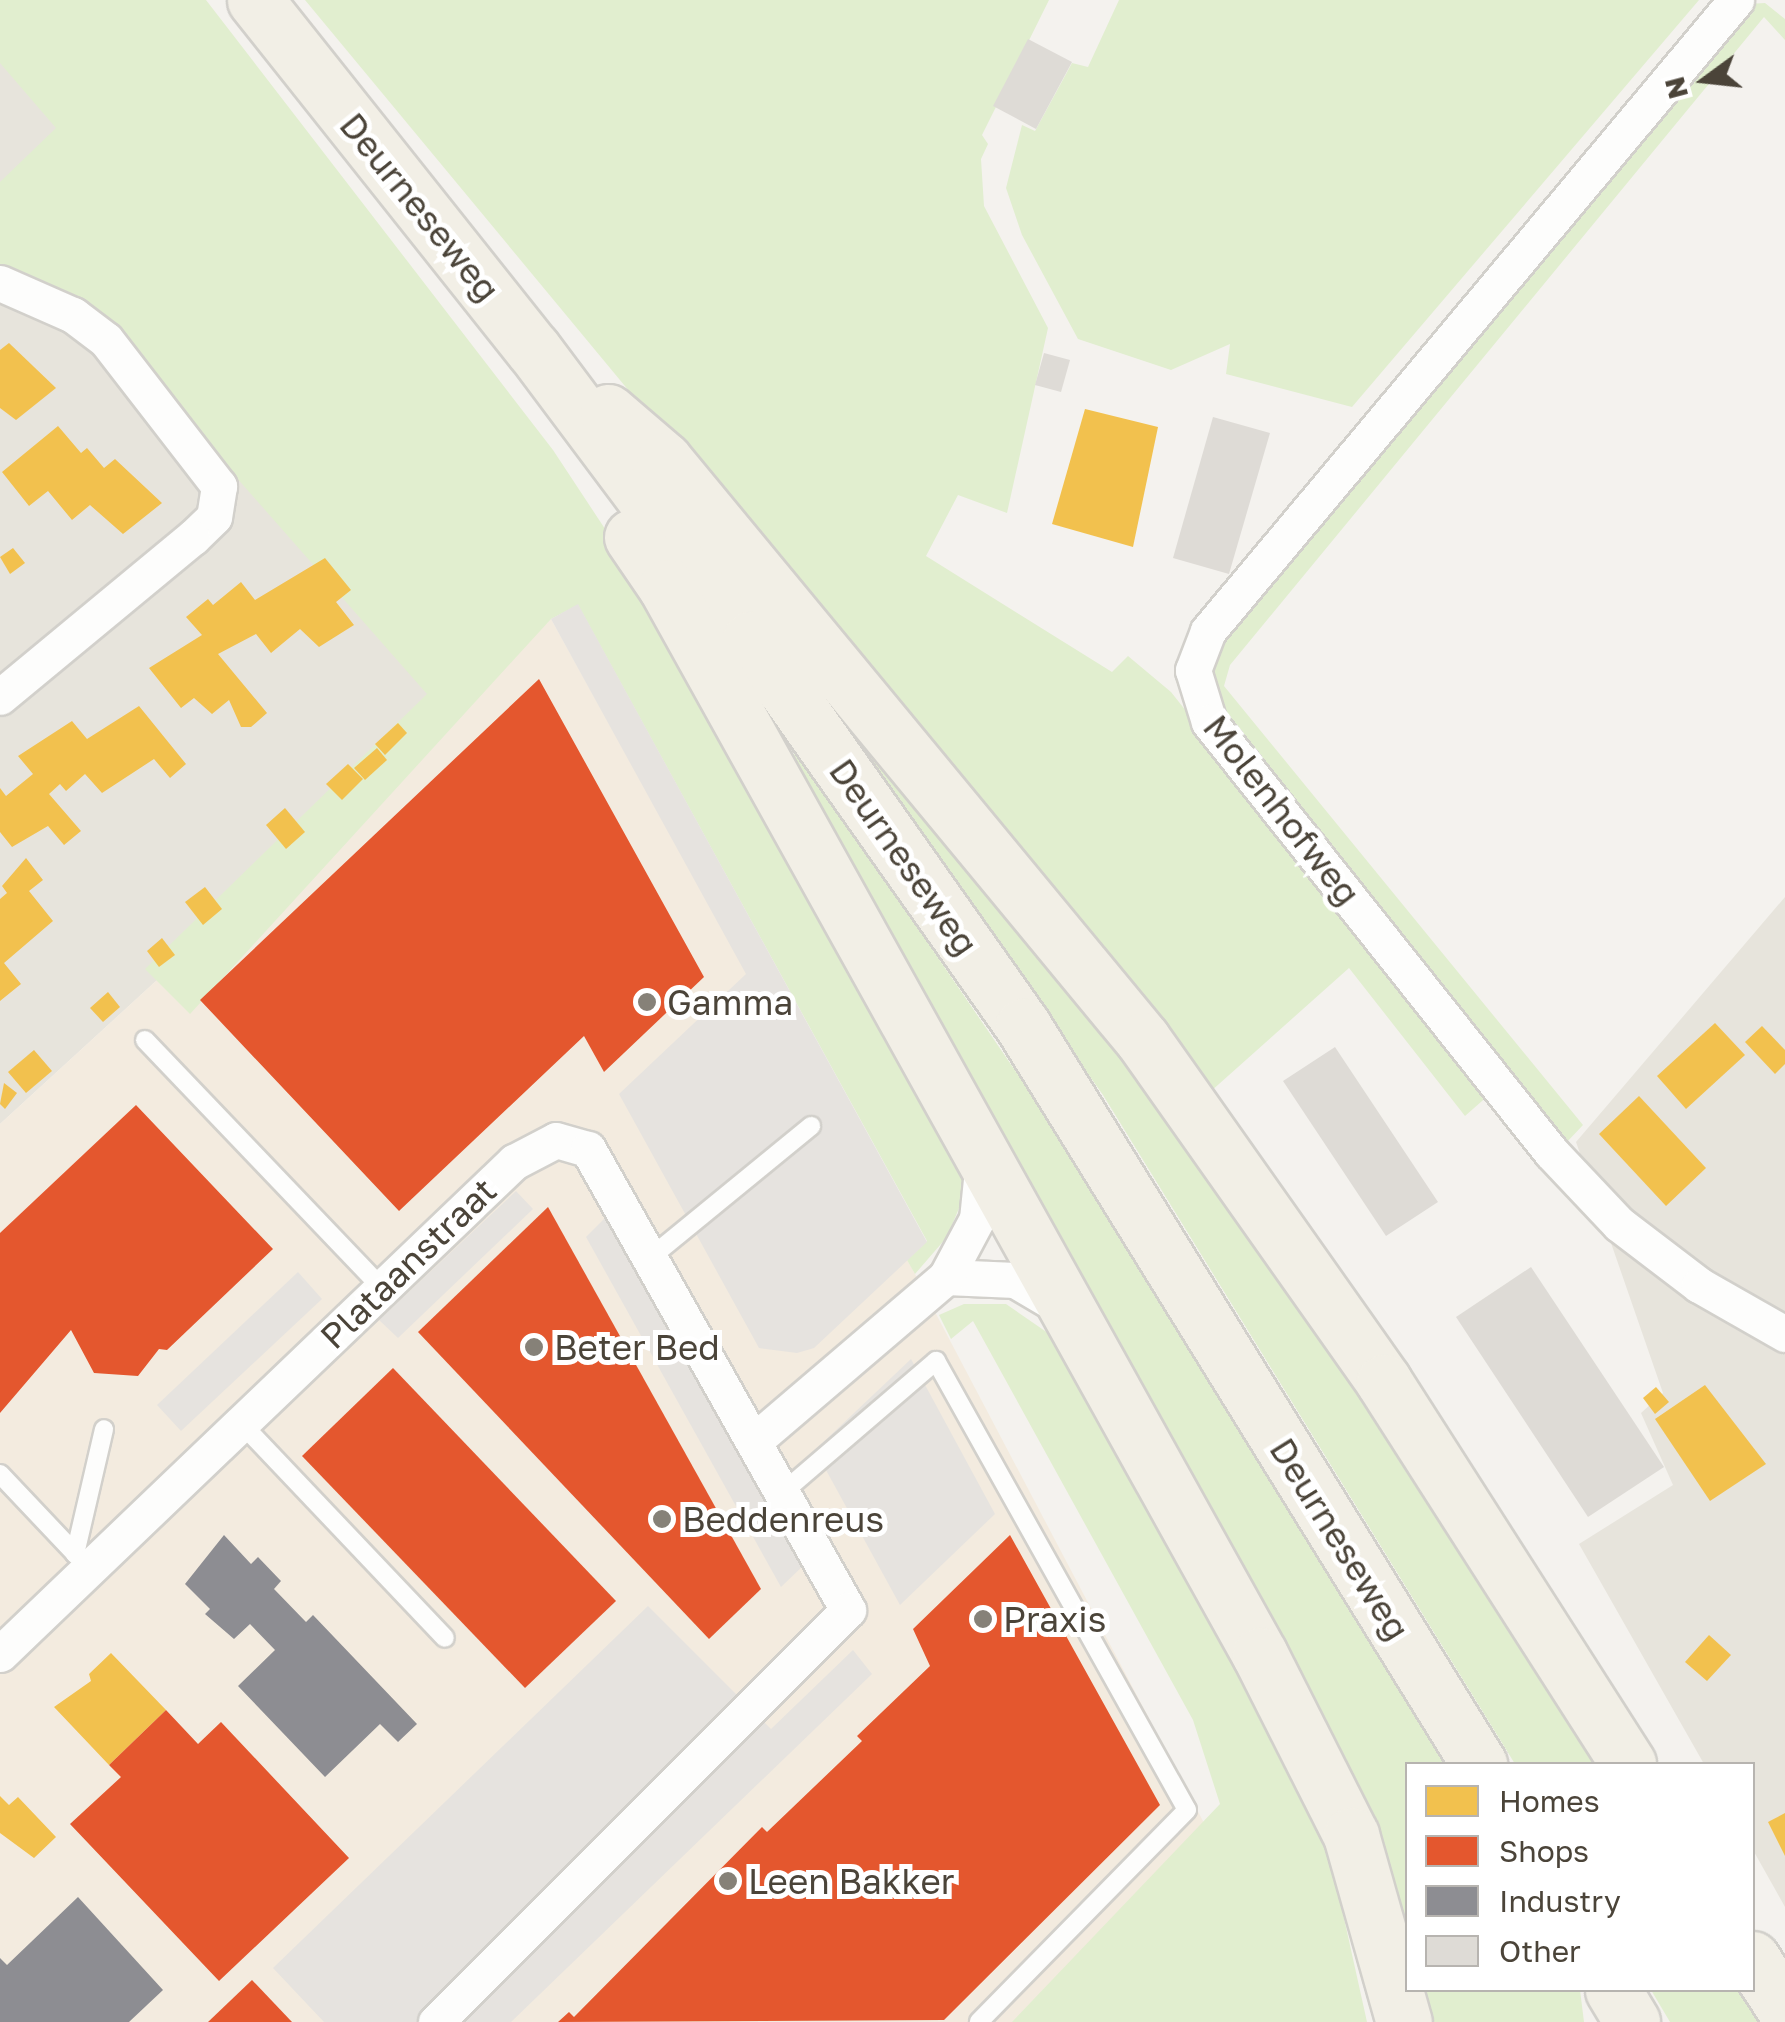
<!DOCTYPE html>
<html>
<head>
<meta charset="utf-8">
<style>
  body { margin:0 }
  #map { position:relative; width:1785px; height:2022px; overflow:hidden; background:#f4f2ee; font-family:"Golos Text",sans-serif }
  div>[style] { position:absolute }
  .residential>* { inset:0; background:#e7e4dc }
  .commercial>* { inset:0; background:#f3ebdf }
  .green>* { inset:0; background:#e1eecf }
  .parking>* { inset:0; background:#e6e3df }
  .homes>* { inset:0; background:#f2c14e }
  .shops>* { inset:0; background:#e4572e }
  .industry>* { inset:0; background:#8d8d92 }
  .building>* { inset:0; background:#dedbd6 }
  .roads { filter:drop-shadow(2px 0 #d2d0cb) drop-shadow(-2px 0 #d2d0cb) drop-shadow(0 2px #d2d0cb) drop-shadow(0 -2px #d2d0cb) }
  .service>* { height:18px; margin:-9px; padding:0 9px; transform-origin:9px; border-radius:9px; background:#fdfdfc }
  .minor>* { height:35px; margin:-17.5px; padding:0 17.5px; transform-origin:17.5px; border-radius:17.5px; background:#fdfdfc }
  .primary>* { height:55px; margin:-27.5px; padding:0 27.5px; transform-origin:27.5px; border-radius:27.5px; background:#f2efe6 }
  .dots>* { width:28px; height:28px; translate:-50% -50%; box-sizing:border-box; border:5px solid #fff; border-radius:50% }
  span { translate:-50% -50%; white-space:nowrap; text-align:center; line-height:1.15; -webkit-text-stroke:10px #fff; paint-order:stroke }
  .street-label { font-size:35px; color:#4b4439 }
  .poi-label { font-size:35px; color:#4b4439 }
  .left { translate:0 -50%; text-align:left }
  .legend { position:absolute; left:1405px; top:1762px; width:350px; height:230px; box-sizing:border-box; background:#fff; border:2px solid #b7b4b0; margin:0; padding:12px 18px; list-style:none; font-size:30px; color:#4b4439 }
  .legend li { display:flex; align-items:center; gap:20px; height:50px }
  .legend b { width:50px; border:2px solid #b7b4b0 }
  .north { position:absolute; left:1655px; top:30px; width:100px; height:100px; -webkit-text-stroke:8px #fff; paint-order:stroke; rotate:255deg; font-size:28px; font-weight:700; line-height:40px; text-align:center; color:#4b4439 }
  .north::after { content:''; display:block; margin:auto; width:35px; height:45px; background:#4b4439; clip-path:polygon(50% 0,100% 100%,50% 72%,0 100%) }
</style>
</head>
<body>
<div id="map">
  <div class="residential">
    <i style="clip-path:polygon(0 0,551px 619px,0 1124px)"></i>
    <i style="clip-path:polygon(1785px 897px,1785px 1907px,1753px 1850px,1752px 1764px,1704px 1764px,1579px 1544px,1673px 1485px,1641px 1413px,1663px 1393px,1576px 1142px)"></i>
  </div>
  <div class="commercial">
    <i style="clip-path:polygon(551px 619px,915px 1274px,1213px 1840px,1026px 2022px,0 2022px,0 1124px)"></i>
  </div>
  <div class="green">
    <i style="clip-path:polygon(0 0,206px 0,553px 450px,644px 588px,962px 1173px,962px 1201px,947px 1237px,915px 1274px,907px 1260px,927px 1241px,578px 605px,551px 619px,190px 1014px,145px 969px,427px 694px,97px 319px,0 266px,0 182px,56px 128px,0 63px)"></i>
    <i style="clip-path:polygon(305px 0,1049px 0,982px 135px,988px 144px,981px 159px,984px 206px,1048px 328px,1007px 513px,958px 495px,926px 556px,1112px 672px,1128px 656px,1171px 692px,1490px 1094px,1465px 1116px,1349px 968px,1210px 1092px)"></i>
    <i style="clip-path:polygon(1119px 0,1699px 0,1352px 407px,1226px 374px,1230px 344px,1171px 370px,1078px 339px,1022px 235px,1006px 188px,1022px 125px,1035px 131px,1072px 63px,1088px 67px)"></i>
    <i style="clip-path:polygon(1765px 3px,1785px 19px,1785px 40px,1764px 17px,1230px 665px,1224px 686px,1583px 1125px,1566px 1143px,1223px 718px,1211px 681px,1214px 653px,1748px 4px)"></i>
    <i style="clip-path:polygon(848px 708px,1145px 1083px,1348px 1368px,1600px 1764px,1515px 1764px,1103px 1095px,833px 714px)"></i>
    <i style="clip-path:polygon(781px 750px,800px 756px,1103px 1199px,1343px 1584px,1446px 1764px,1408px 1764px,1407px 1950px,1367px 1806px)"></i>
    <i style="clip-path:polygon(964px 1304px,1006px 1304px,1061px 1342px,1322px 1819px,1367px 2022px,1012px 2022px,1220px 1804px,1193px 1720px,973px 1321px,951px 1339px,939px 1315px)"></i>
    <i style="clip-path:polygon(1419px 1990px,1580px 1990px,1584px 2022px,1429px 2022px)"></i>
    <i style="clip-path:polygon(1651px 1990px,1746px 1990px,1767px 2022px,1670px 2022px)"></i>
  </div>
  <div class="parking">
    <i style="clip-path:polygon(578px 604px,927px 1242px,814px 1348px,797px 1353px,759px 1348px,619px 1094px,746px 974px,551px 619px)"></i>
    <i style="clip-path:polygon(516px 1191px,533px 1209px,398px 1338px,379px 1320px)"></i>
    <i style="clip-path:polygon(609px 1214px,804px 1565px,781px 1587px,586px 1237px)"></i>
    <i style="clip-path:polygon(298px 1272px,322px 1299px,181px 1431px,157px 1405px)"></i>
    <i style="clip-path:polygon(911px 1359px,995px 1514px,900px 1605px,815px 1450px)"></i>
    <i style="clip-path:polygon(648px 1606px,771px 1729px,853px 1650px,872px 1674px,511px 2022px,324px 2022px,273px 1968px)"></i>
  </div>
  <div class="homes">
    <i style="clip-path:polygon(9px 343px,56px 388px,16px 420px,0 408px,0 350px)"></i>
    <i style="clip-path:polygon(1085px 409px,1158px 427px,1133px 547px,1052px 524px)"></i>
    <i style="clip-path:polygon(58px 426px,81px 453px,87px 448px,104px 468px,115px 459px,162px 503px,123px 534px,90px 505px,72px 520px,48px 491px,29px 506px,2px 472px)"></i>
    <i style="clip-path:polygon(13px 548px,25px 563px,10px 574px,0 557px)"></i>
    <i style="clip-path:polygon(325px 558px,351px 590px,336px 602px,354px 625px,319px 647px,300px 629px,271px 653px,256px 634px,218px 654px,267px 713px,251px 727px,241px 727px,229px 700px,212px 714px,194px 698px,181px 708px,149px 668px,202px 635px,186px 617px,208px 599px,213px 605px,241px 582px,255px 600px)"></i>
    <i style="clip-path:polygon(139px 706px,186px 764px,170px 778px,154px 759px,102px 793px,85px 774px,66px 791px,60px 784px,49px 794px,81px 831px,64px 845px,48px 826px,12px 847px,0 832px,0 788px,6px 796px,33px 774px,18px 756px,72px 721px,87px 739px)"></i>
    <i style="clip-path:polygon(398px 723px,407px 733px,385px 755px,375px 744px)"></i>
    <i style="clip-path:polygon(377px 748px,387px 760px,365px 780px,354px 768px)"></i>
    <i style="clip-path:polygon(348px 764px,363px 779px,342px 800px,326px 784px)"></i>
    <i style="clip-path:polygon(285px 808px,305px 832px,286px 849px,266px 825px)"></i>
    <i style="clip-path:polygon(26px 858px,43px 880px,29px 891px,53px 921px,4px 963px,21px 984px,0 1001px,0 899px,7px 893px,2px 886px)"></i>
    <i style="clip-path:polygon(205px 887px,222px 909px,203px 925px,185px 902px)"></i>
    <i style="clip-path:polygon(162px 938px,175px 955px,159px 967px,147px 951px)"></i>
    <i style="clip-path:polygon(108px 992px,120px 1007px,103px 1022px,90px 1008px)"></i>
    <i style="clip-path:polygon(1715px 1023px,1745px 1055px,1686px 1109px,1657px 1076px)"></i>
    <i style="clip-path:polygon(1762px 1026px,1785px 1050px,1785px 1064px,1775px 1074px,1745px 1042px)"></i>
    <i style="clip-path:polygon(34px 1050px,52px 1071px,26px 1093px,8px 1072px)"></i>
    <i style="clip-path:polygon(4px 1083px,17px 1093px,5px 1109px,0 1104px)"></i>
    <i style="clip-path:polygon(1639px 1096px,1706px 1168px,1666px 1206px,1599px 1134px)"></i>
    <i style="clip-path:polygon(1705px 1385px,1766px 1464px,1710px 1501px,1655px 1419px)"></i>
    <i style="clip-path:polygon(1656px 1387px,1669px 1402px,1655px 1414px,1643px 1398px)"></i>
    <i style="clip-path:polygon(1709px 1635px,1731px 1655px,1707px 1681px,1685px 1662px)"></i>
    <i style="clip-path:polygon(111px 1653px,166px 1710px,109px 1765px,54px 1707px,91px 1681px,89px 1674px)"></i>
    <i style="clip-path:polygon(0 1796px,9px 1805px,18px 1797px,56px 1837px,34px 1858px,0 1833px)"></i>
    <i style="clip-path:polygon(1785px 1813px,1785px 1856px,1768px 1822px)"></i>
  </div>
  <div class="shops">
    <i style="clip-path:polygon(539px 679px,704px 977px,604px 1072px,584px 1036px,399px 1211px,200px 1000px)"></i>
    <i style="clip-path:polygon(136px 1105px,273px 1249px,167px 1350px,159px 1349px,138px 1376px,94px 1373px,71px 1330px,0 1413px,0 1233px)"></i>
    <i style="clip-path:polygon(548px 1207px,761px 1589px,709px 1639px,418px 1332px)"></i>
    <i style="clip-path:polygon(393px 1368px,616px 1601px,525px 1688px,302px 1456px)"></i>
    <i style="clip-path:polygon(1010px 1535px,1160px 1805px,944px 2020px,558px 2022px,569px 2012px,574px 2017px,762px 1827px,767px 1832px,862px 1741px,857px 1736px,930px 1666px,913px 1629px)"></i>
    <i style="clip-path:polygon(166px 1710px,198px 1744px,221px 1722px,349px 1858px,219px 1981px,70px 1824px,121px 1777px,109px 1765px)"></i>
    <i style="clip-path:polygon(252px 1980px,292px 2022px,208px 2022px)"></i>
  </div>
  <div class="industry">
    <i style="clip-path:polygon(224px 1535px,251px 1564px,258px 1557px,281px 1581px,274px 1589px,306px 1622px,313px 1615px,417px 1724px,398px 1742px,380px 1724px,325px 1777px,238px 1686px,275px 1650px,250px 1624px,234px 1639px,205px 1614px,210px 1609px,185px 1584px)"></i>
    <i style="clip-path:polygon(78px 1897px,163px 1990px,129px 2022px,0 2022px,0 1958px,7px 1965px)"></i>
  </div>
  <div class="building">
    <i style="clip-path:polygon(1028px 39px,1072px 62px,1036px 129px,993px 106px)"></i>
    <i style="clip-path:polygon(1044px 353px,1070px 360px,1061px 392px,1035px 385px)"></i>
    <i style="clip-path:polygon(1213px 417px,1270px 433px,1229px 574px,1173px 558px)"></i>
    <i style="clip-path:polygon(1335px 1047px,1438px 1202px,1386px 1236px,1283px 1081px)"></i>
    <i style="clip-path:polygon(1531px 1267px,1664px 1467px,1588px 1517px,1456px 1317px)"></i>
  </div>
  <div class="roads">
    <div class="service">
      <i style="left:145px;top:1040px;width:343px;rotate:46.3deg"></i>
      <i style="left:651px;top:1257px;width:207px;rotate:-39.3deg"></i>
      <i style="left:241px;top:1423px;width:296px;rotate:46.5deg"></i>
      <i style="left:0;top:1474px;width:129px;rotate:46.6deg"></i>
      <i style="left:782px;top:1493px;width:203px;rotate:-40.6deg"></i>
      <i style="left:936px;top:1361px;width:514px;rotate:60.79deg"></i>
      <i style="left:1187px;top:1810px;width:297px;rotate:134.5deg"></i>
      <i style="left:75px;top:1554px;width:128px;rotate:-76.9deg"></i>
    </div>
    <div class="minor">
      <i style="left:1736px;top:0;width:823px;rotate:129.92deg"></i>
      <i style="left:1208px;top:631px;width:42px;rotate:111deg"></i>
      <i style="left:1193px;top:670px;width:54px;rotate:72.9deg"></i>
      <i style="left:1209px;top:722px;width:549px;rotate:51.5deg"></i>
      <i style="left:1551px;top:1152px;width:99px;rotate:46.6deg"></i>
      <i style="left:1619px;top:1224px;width:101px;rotate:37.3deg"></i>
      <i style="left:1699px;top:1285px;width:99px;rotate:29.7deg"></i>
      <i style="left:0;top:283px;width:80px;rotate:23.7deg"></i>
      <i style="left:73px;top:315px;width:41px;rotate:37.1deg"></i>
      <i style="left:106px;top:340px;width:185px;rotate:52.3deg"></i>
      <i style="left:219px;top:486px;width:31px;rotate:99deg"></i>
      <i style="left:214px;top:517px;width:30px;rotate:136deg"></i>
      <i style="left:192px;top:538px;width:249px;rotate:140.4deg"></i>
      <i style="left:946px;top:1277px;width:69px;rotate:2.5deg"></i>
      <i style="left:1015px;top:1280px;width:53px;rotate:30.4deg"></i>
      <i style="left:754px;top:1441px;width:253px;rotate:-40.5deg"></i>
      <i style="left:946px;top:1277px;width:66px;rotate:-61.9deg"></i>
      <i style="left:977px;top:1219px;width:59px;rotate:-84.2deg"></i>
      <i style="left:0;top:1654px;width:712px;rotate:-43.75deg"></i>
      <i style="left:514px;top:1162px;width:47px;rotate:-27.6deg"></i>
      <i style="left:556px;top:1140px;width:33px;rotate:16deg"></i>
      <i style="left:588px;top:1149px;width:529px;rotate:60.58deg"></i>
      <i style="left:848px;top:1610px;width:583px;rotate:135deg"></i>
    </div>
    <div class="primary">
      <i style="left:255px;top:0;width:446px;rotate:51.5deg"></i>
      <i style="left:533px;top:349px;width:362px;rotate:53.2deg"></i>
      <i style="left:750px;top:639px;width:474px;rotate:54.8deg"></i>
      <i style="left:1023px;top:1026px;width:868px;rotate:58.29deg"></i>
      <i style="left:608px;top:412px;width:74px;rotate:40.6deg"></i>
      <i style="left:664px;top:460px;width:752px;rotate:50.45deg"></i>
      <i style="left:1143px;top:1040px;width:418px;rotate:54.8deg"></i>
      <i style="left:1384px;top:1382px;width:453px;rotate:57.4deg"></i>
      <i style="left:632px;top:537px;width:60px;rotate:55.8deg"></i>
      <i style="left:666px;top:587px;width:1222px;rotate:60.92deg"></i>
      <i style="left:1260px;top:1655px;width:202px;rotate:63.2deg"></i>
      <i style="left:1351px;top:1835px;width:194px;rotate:74.2deg"></i>
      <i style="left:1752px;top:1959px;width:60px;rotate:56.6deg"></i>
      <i style="left:1613px;top:1990px;width:37px;rotate:59deg"></i>
    </div>
  </div>
  <div class="dots">
    <i style="left:647px;top:1002px;background:#868178"></i>
    <i style="left:534px;top:1347px;background:#868178"></i>
    <i style="left:662px;top:1519px;background:#868178"></i>
    <i style="left:983px;top:1619px;background:#868178"></i>
    <i style="left:728px;top:1881px;background:#868178"></i>
  </div>
  <div class="street-label">
    <span style="left:420px;top:207px;rotate:51deg">Deurneseweg</span>
    <span style="left:1282px;top:810px;rotate:52deg">Molenhofweg</span>
    <span style="left:904px;top:857px;rotate:55deg">Deurneseweg</span>
    <span style="left:408px;top:1263px;rotate:-44deg">Plataanstraat</span>
    <span style="left:1340px;top:1539px;rotate:58deg">Deurneseweg</span>
  </div>
  <div class="poi-label">
    <span class="left" style="left:667px;top:1002px">Gamma</span>
    <span class="left" style="left:554px;top:1347px">Beter Bed</span>
    <span class="left" style="left:682px;top:1519px">Beddenreus</span>
    <span class="left" style="left:1003px;top:1619px">Praxis</span>
    <span class="left" style="left:748px;top:1881px">Leen Bakker</span>
  </div>
  <ul class="legend">
  <li><b style="height:28px;background:#f2c14e"></b>Homes</li>
  <li><b style="height:28px;background:#e4572e"></b>Shops</li>
  <li><b style="height:28px;background:#8d8d92"></b>Industry</li>
  <li><b style="height:28px;background:#dedbd6"></b>Other</li>
  </ul>
  <div class="north">N</div>
</div>
</body>
</html>
